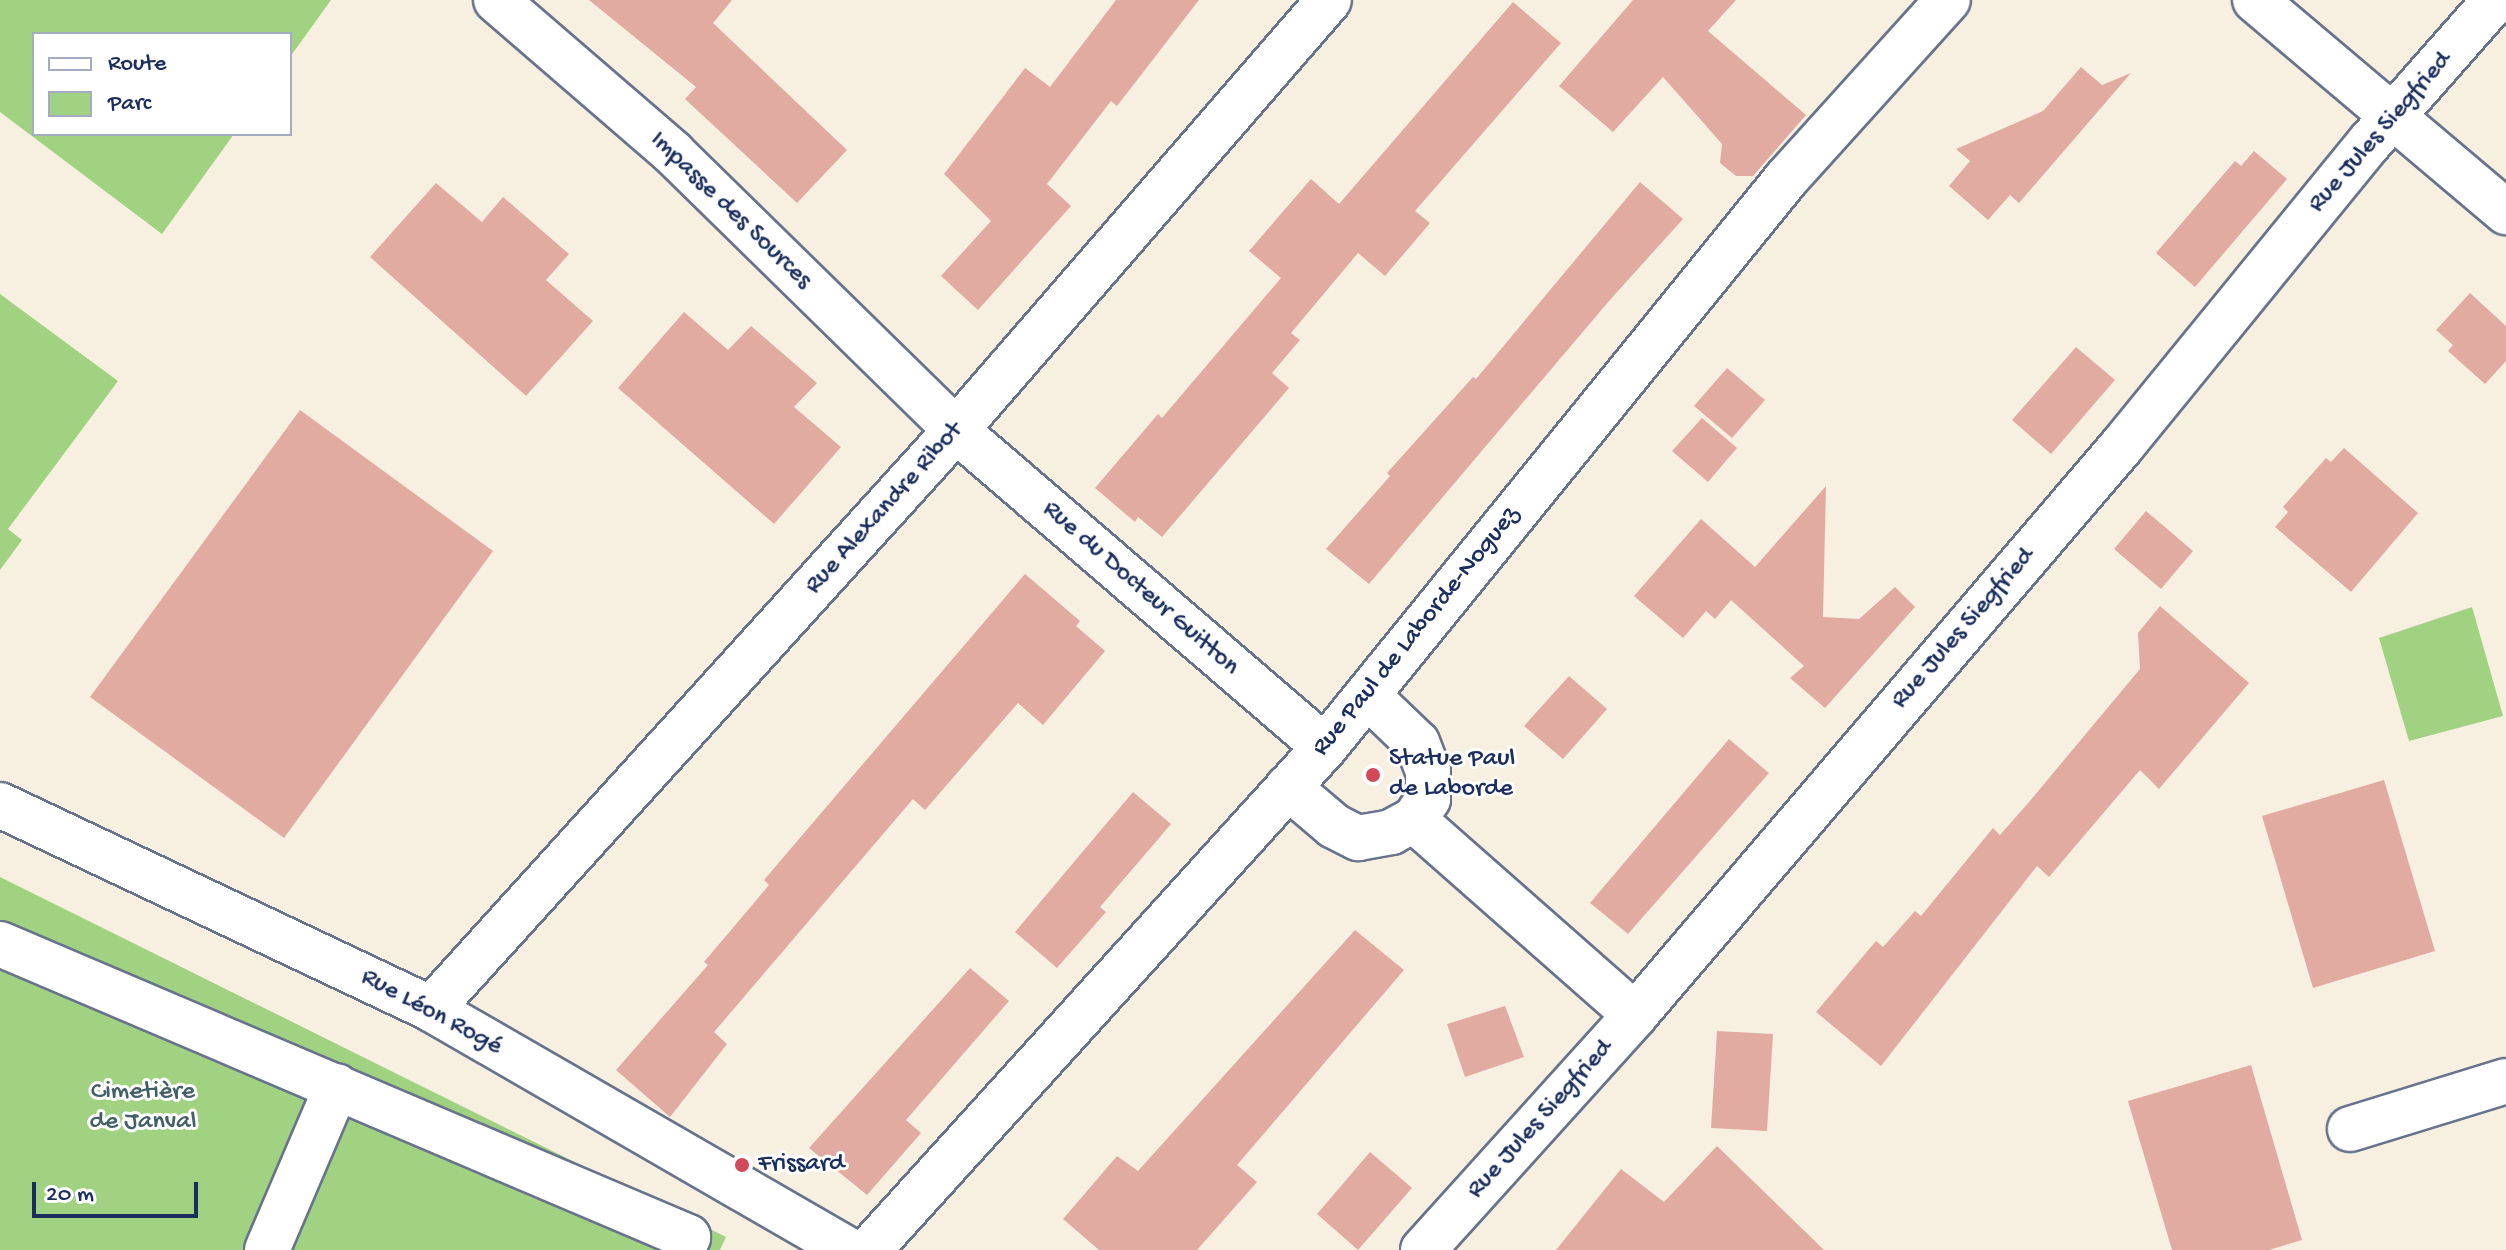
<!DOCTYPE html>
<html>
<head>
<meta charset="utf-8">
<style>
  body { margin:0 }
  #map { position:relative; width:2506px; height:1250px; overflow:hidden; background:#f7f0e1; font-family:"Gochi Hand",sans-serif }
  div>[style] { position:absolute }
  .green>* { inset:0; background:#a1d281 }
  .building>* { inset:0; background:#e1aba2 }
  .roads { filter:drop-shadow(2px 0 #68738c) drop-shadow(-2px 0 #68738c) drop-shadow(0 2px #68738c) drop-shadow(0 -2px #68738c) }
  .minor>* { height:44px; margin:-22px; padding:0 22px; transform-origin:22px; border-radius:22px; background:#fff }
  .dots>* { width:22px; height:22px; translate:-50% -50%; box-sizing:border-box; border:4px solid #fff; border-radius:50% }
  span { translate:-50% -50%; white-space:nowrap; text-align:center; line-height:1.15; -webkit-text-stroke:6px #fff; paint-order:stroke }
  .street-label { font-size:26px; color:#1b2f5e }
  .poi-label { font-size:26px; color:#1b2f5e }
  .left { translate:0 -50%; text-align:left }
  .park-label { font-size:26px; color:#436068 }
  .legend { position:absolute; left:32px; top:32px; width:260px; height:104px; box-sizing:border-box; background:#fff; border:2px solid #a4acbf; margin:0; padding:10px 14px; list-style:none; font-size:24px; color:#1b2f5e }
  .legend li { display:flex; align-items:center; gap:16px; height:40px }
  .legend b { width:40px; border:2px solid #a4acbf }
  .scale { position:absolute; left:32px; top:1182px; width:166px; height:36px; box-sizing:border-box; border:4px solid #1b2f5e; border-top:0; padding-left:10px; font-size:24px; line-height:28px; white-space:nowrap; color:#1b2f5e; -webkit-text-stroke:6px #fff; paint-order:stroke }
</style>
</head>
<body>
<div id="map">
  <div class="green">
    <i style="clip-path:polygon(0 0,331px 0,290px 57px,290px 34px,34px 34px,34px 134px,234px 134px,162px 234px,0 112px)"></i>
    <i style="clip-path:polygon(0 294px,118px 381px,8px 529px,22px 540px,0 570px)"></i>
    <i style="clip-path:polygon(2472px 607px,2503px 716px,2409px 741px,2379px 638px)"></i>
    <i style="clip-path:polygon(0 877px,726px 1237px,720px 1250px,0 1250px)"></i>
  </div>
  <div class="building">
    <i style="clip-path:polygon(589px 0,732px 0,713px 23px,847px 150px,797px 203px,685px 99px,696px 87px)"></i>
    <i style="clip-path:polygon(1116px 0,1199px 0,1117px 106px,1111px 101px,1047px 184px,1071px 206px,978px 310px,941px 276px,991px 221px,944px 174px,1025px 68px,1050px 87px)"></i>
    <i style="clip-path:polygon(1633px 0,1736px 0,1708px 31px,1806px 115px,1753px 176px,1736px 176px,1720px 163px,1722px 144px,1663px 77px,1613px 132px,1559px 86px)"></i>
    <i style="clip-path:polygon(1513px 2px,1561px 43px,1415px 211px,1430px 223px,1385px 276px,1358px 253px,1291px 333px,1300px 340px,1272px 373px,1289px 388px,1162px 537px,1138px 517px,1135px 522px,1095px 488px,1158px 414px,1162px 418px,1281px 278px,1249px 251px,1311px 179px,1339px 204px)"></i>
    <i style="clip-path:polygon(2081px 67px,2102px 85px,2131px 73px,2019px 203px,2010px 195px,1988px 220px,1949px 186px,1970px 161px,1956px 149px,2043px 111px)"></i>
    <i style="clip-path:polygon(2254px 151px,2287px 179px,2195px 287px,2156px 253px,2235px 161px,2241px 166px)"></i>
    <i style="clip-path:polygon(1640px 182px,1683px 219px,1609px 301px,1369px 584px,1326px 549px,1390px 476px,1387px 473px,1473px 377px,1476px 379px)"></i>
    <i style="clip-path:polygon(436px 183px,482px 222px,503px 197px,569px 254px,546px 280px,593px 321px,526px 396px,370px 257px)"></i>
    <i style="clip-path:polygon(2470px 293px,2506px 326px,2506px 361px,2485px 384px,2448px 351px,2453px 345px,2436px 330px)"></i>
    <i style="clip-path:polygon(684px 312px,728px 350px,751px 326px,817px 383px,794px 407px,841px 447px,774px 524px,618px 388px)"></i>
    <i style="clip-path:polygon(2076px 347px,2115px 380px,2051px 454px,2012px 420px)"></i>
    <i style="clip-path:polygon(1727px 368px,1765px 400px,1732px 438px,1694px 406px)"></i>
    <i style="clip-path:polygon(300px 410px,493px 551px,284px 838px,90px 697px)"></i>
    <i style="clip-path:polygon(1702px 418px,1737px 448px,1708px 482px,1672px 451px)"></i>
    <i style="clip-path:polygon(2344px 448px,2418px 513px,2351px 592px,2275px 527px,2288px 512px,2283px 507px,2326px 458px,2331px 462px)"></i>
    <i style="clip-path:polygon(1826px 486px,1823px 617px,1859px 619px,1895px 587px,1915px 607px,1825px 708px,1790px 678px,1804px 666px,1731px 600px,1715px 619px,1706px 611px,1683px 638px,1634px 596px,1701px 519px,1755px 567px)"></i>
    <i style="clip-path:polygon(2146px 511px,2193px 551px,2161px 589px,2114px 549px)"></i>
    <i style="clip-path:polygon(1025px 574px,1080px 621px,1076px 626px,1105px 651px,1043px 725px,1018px 703px,925px 810px,913px 799px,714px 1032px,727px 1044px,670px 1117px,616px 1070px,708px 965px,704px 962px,769px 885px,764px 880px)"></i>
    <i style="clip-path:polygon(2160px 606px,2249px 683px,2159px 789px,2140px 770px,2049px 877px,2037px 866px,1881px 1066px,1816px 1012px,1876px 941px,1883px 947px,1915px 911px,1921px 916px,1993px 828px,2000px 835px,2029px 802px,2140px 669px,2138px 633px)"></i>
    <i style="clip-path:polygon(1569px 676px,1607px 709px,1563px 759px,1524px 726px)"></i>
    <i style="clip-path:polygon(1729px 739px,1769px 773px,1628px 934px,1590px 903px)"></i>
    <i style="clip-path:polygon(2384px 780px,2435px 951px,2313px 988px,2262px 816px)"></i>
    <i style="clip-path:polygon(1133px 792px,1171px 824px,1100px 907px,1106px 912px,1057px 968px,1015px 932px)"></i>
    <i style="clip-path:polygon(1355px 930px,1404px 970px,1237px 1165px,1257px 1182px,1197px 1250px,1099px 1250px,1063px 1219px,1117px 1156px,1138px 1171px)"></i>
    <i style="clip-path:polygon(970px 968px,1009px 1001px,906px 1120px,921px 1133px,867px 1195px,809px 1148px)"></i>
    <i style="clip-path:polygon(1505px 1006px,1524px 1057px,1465px 1077px,1447px 1024px)"></i>
    <i style="clip-path:polygon(1717px 1031px,1773px 1034px,1767px 1131px,1711px 1128px)"></i>
    <i style="clip-path:polygon(2251px 1065px,2302px 1240px,2269px 1250px,2172px 1250px,2128px 1101px)"></i>
    <i style="clip-path:polygon(1717px 1146px,1824px 1250px,1556px 1250px,1621px 1169px,1664px 1202px)"></i>
    <i style="clip-path:polygon(1370px 1152px,1412px 1188px,1358px 1250px,1317px 1214px)"></i>
  </div>
  <div class="roads">
    <div class="minor">
      <i style="left:496px;top:0;width:234px;rotate:40.8deg"></i>
      <i style="left:673px;top:153px;width:396px;rotate:44.4deg"></i>
      <i style="left:956px;top:430px;width:486px;rotate:40.7deg"></i>
      <i style="left:2255px;top:0;width:329px;rotate:40.2deg"></i>
      <i style="left:1288px;top:787px;width:60px;rotate:40.3deg"></i>
      <i style="left:1334px;top:826px;width:27px;rotate:27deg"></i>
      <i style="left:1358px;top:838px;width:34px;rotate:-10deg"></i>
      <i style="left:1391px;top:832px;width:26px;rotate:-28deg"></i>
      <i style="left:1414px;top:820px;width:25px;rotate:-56deg"></i>
      <i style="left:1428px;top:799px;width:28px;rotate:-90deg"></i>
      <i style="left:1428px;top:771px;width:30px;rotate:-111deg"></i>
      <i style="left:1417px;top:743px;width:69px;rotate:-136.2deg"></i>
      <i style="left:0;top:805px;width:477px;rotate:25.3deg"></i>
      <i style="left:431px;top:1009px;width:482px;rotate:30deg"></i>
      <i style="left:1414px;top:820px;width:295px;rotate:41.4deg"></i>
      <i style="left:0;top:944px;width:748px;rotate:23.07deg"></i>
      <i style="left:688px;top:1237px;width:14px;rotate:111deg"></i>
      <i style="left:431px;top:1009px;width:782px;rotate:-47.8deg"></i>
      <i style="left:956px;top:430px;width:569px;rotate:-49.06deg"></i>
      <i style="left:2350px;top:1129px;width:163px;rotate:-17.1deg"></i>
      <i style="left:267px;top:1250px;width:178px;rotate:-66.9deg"></i>
      <i style="left:869px;top:1250px;width:679px;rotate:-47.81deg"></i>
      <i style="left:1325px;top:747px;width:733px;rotate:-50.93deg"></i>
      <i style="left:1787px;top:178px;width:240px;rotate:-47.9deg"></i>
      <i style="left:1423px;top:1250px;width:316px;rotate:-47.9deg"></i>
      <i style="left:1635px;top:1015px;width:748px;rotate:-49.45deg"></i>
      <i style="left:2121px;top:447px;width:394px;rotate:-50.8deg"></i>
      <i style="left:2370px;top:142px;width:189px;rotate:-48.6deg"></i>
    </div>
  </div>
  <div class="dots">
    <i style="left:1373px;top:775px;background:#d1495b"></i>
    <i style="left:742px;top:1165px;background:#d1495b"></i>
  </div>
  <div class="street-label">
    <span style="left:2381px;top:133px;rotate:-49deg">Rue Jules Siegfried</span>
    <span style="left:730px;top:211px;rotate:44deg">Impasse des Sources</span>
    <span style="left:885px;top:509px;rotate:-48deg">Rue Alexandre Ribot</span>
    <span style="left:1140px;top:589px;rotate:41deg">Rue du Docteur Guitton</span>
    <span style="left:1964px;top:629px;rotate:-49deg">Rue Jules Siegfried</span>
    <span style="left:1417px;top:632px;rotate:-51deg">Rue Paul de Laborde-Noguez</span>
    <span style="left:431px;top:1013px;rotate:28deg">Rue Léon Rogé</span>
    <span style="left:1541px;top:1120px;rotate:-48deg">Rue Jules Siegfried</span>
  </div>
  <div class="poi-label">
    <span class="left" style="left:1389px;top:775px">Statue Paul<br>de Laborde</span>
    <span class="left" style="left:758px;top:1165px">Frissard</span>
  </div>
  <div class="park-label">
    <span style="left:143px;top:1108px">Cimetière<br>de Janval</span>
  </div>
  <ul class="legend">
  <li><b style="height:10px;background:#fff"></b>Route</li>
  <li><b style="height:22px;background:#a1d281"></b>Parc</li>
  </ul>
  <div class="scale">20 m</div>
</div>
</body>
</html>
